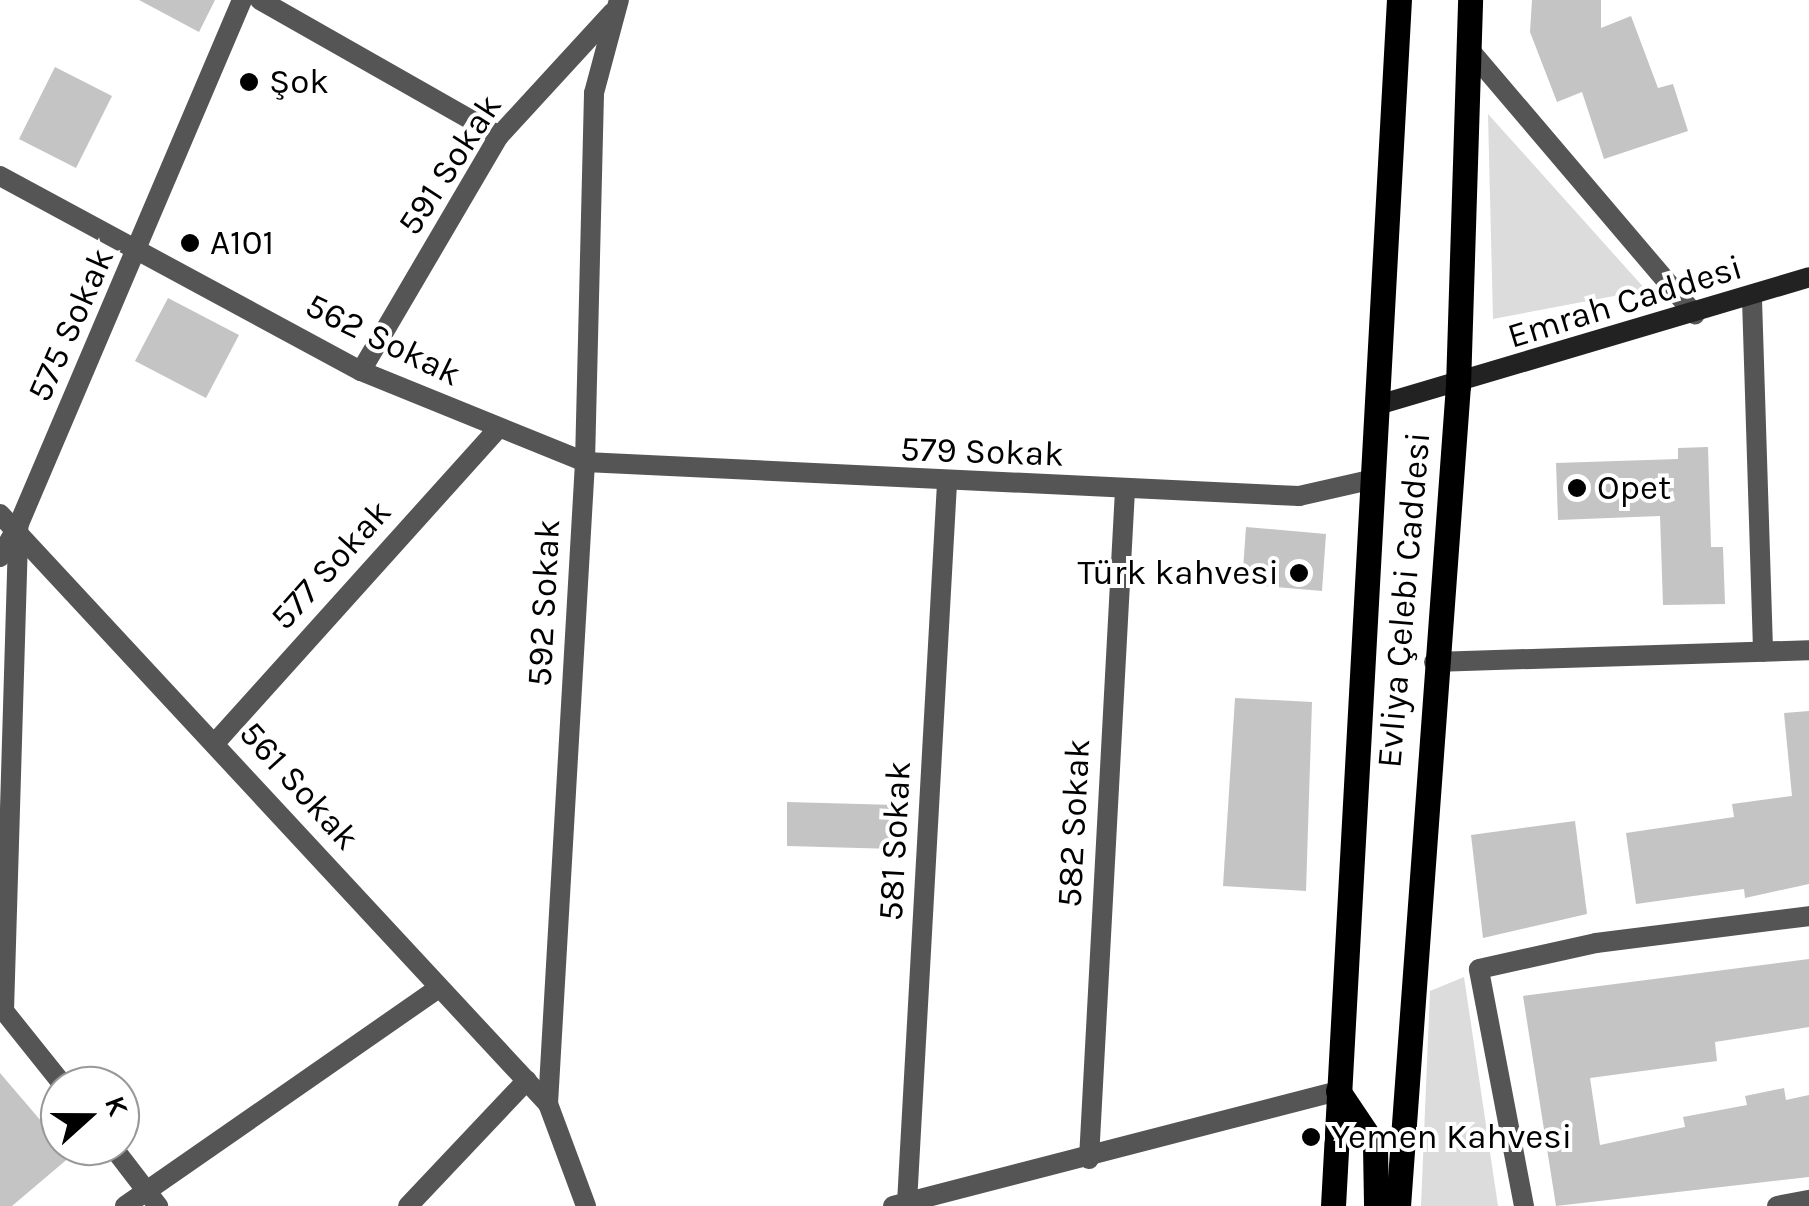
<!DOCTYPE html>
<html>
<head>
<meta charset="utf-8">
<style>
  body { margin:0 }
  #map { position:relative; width:1809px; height:1206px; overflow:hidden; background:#fff; font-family:Karla,sans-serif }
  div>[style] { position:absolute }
  .green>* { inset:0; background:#dcdcdc }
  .building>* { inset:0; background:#c4c4c4 }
  .street>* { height:20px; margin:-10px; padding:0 10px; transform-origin:10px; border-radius:10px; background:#555 }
  .secondary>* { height:20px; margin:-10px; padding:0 10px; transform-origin:10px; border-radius:10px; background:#222 }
  .primary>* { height:25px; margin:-12.5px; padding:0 12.5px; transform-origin:12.5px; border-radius:12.5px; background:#000 }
  .dots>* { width:28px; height:28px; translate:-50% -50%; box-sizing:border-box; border:5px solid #fff; border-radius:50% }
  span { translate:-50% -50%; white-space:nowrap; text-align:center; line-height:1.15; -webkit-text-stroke:8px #fff; paint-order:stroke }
  .poi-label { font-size:35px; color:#000 }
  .left { translate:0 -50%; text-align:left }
  .right { translate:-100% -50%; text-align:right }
  .street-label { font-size:35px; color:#000 }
  .north { position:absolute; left:40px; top:1066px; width:100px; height:100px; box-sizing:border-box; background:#fff; border:2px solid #999; border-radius:50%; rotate:69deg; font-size:28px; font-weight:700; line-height:40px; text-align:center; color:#000 }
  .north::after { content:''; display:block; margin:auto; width:35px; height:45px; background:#000; clip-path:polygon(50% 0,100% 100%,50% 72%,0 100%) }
</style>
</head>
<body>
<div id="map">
  <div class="green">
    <i style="clip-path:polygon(1488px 114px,1646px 290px,1493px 319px)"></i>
    <i style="clip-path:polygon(1464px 977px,1498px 1206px,1421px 1206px,1430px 991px)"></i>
  </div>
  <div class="building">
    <i style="clip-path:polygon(139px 0,215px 0,199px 32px)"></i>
    <i style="clip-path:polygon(1532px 0,1601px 0,1601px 28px,1631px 16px,1658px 88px,1673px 84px,1688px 131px,1604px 159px,1582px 92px,1557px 102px,1530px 32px)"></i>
    <i style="clip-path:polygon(55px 67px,112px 96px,76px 168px,19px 139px)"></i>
    <i style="clip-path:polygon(168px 298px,239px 335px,206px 398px,135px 361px)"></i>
    <i style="clip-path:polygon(1708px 447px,1711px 547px,1723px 547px,1725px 604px,1663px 605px,1660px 516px,1558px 520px,1556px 463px,1678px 459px,1678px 448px)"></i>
    <i style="clip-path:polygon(1246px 527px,1326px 534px,1322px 591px,1242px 584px)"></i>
    <i style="clip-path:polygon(1235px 698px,1312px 702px,1306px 891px,1223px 886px)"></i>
    <i style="clip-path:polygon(1809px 711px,1809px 884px,1745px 898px,1744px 889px,1636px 904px,1626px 833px,1734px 817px,1732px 804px,1792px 796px,1784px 713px)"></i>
    <i style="clip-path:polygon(787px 802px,896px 805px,895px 849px,787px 846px)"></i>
    <i style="clip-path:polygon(1575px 821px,1587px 914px,1483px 938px,1471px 835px)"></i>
    <i style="clip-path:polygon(1809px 959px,1809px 1027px,1715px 1042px,1717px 1061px,1590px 1078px,1600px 1145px,1685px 1127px,1683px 1117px,1747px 1105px,1745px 1096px,1784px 1088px,1786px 1100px,1809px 1095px,1809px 1177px,1556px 1206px,1523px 996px)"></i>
    <i style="clip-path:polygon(0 1073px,71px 1156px,12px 1206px,0 1206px)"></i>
  </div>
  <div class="street">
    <i style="left:260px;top:0;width:275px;rotate:29.6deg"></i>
    <i style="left:1468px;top:48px;width:350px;rotate:49.6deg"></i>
    <i style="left:0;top:176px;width:410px;rotate:28.4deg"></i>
    <i style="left:361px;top:371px;width:242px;rotate:22.1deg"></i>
    <i style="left:585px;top:462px;width:715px;rotate:2.73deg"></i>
    <i style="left:1299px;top:496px;width:77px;rotate:-12.8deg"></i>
    <i style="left:1752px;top:299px;width:353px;rotate:88.2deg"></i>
    <i style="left:361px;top:371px;width:273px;rotate:-59.6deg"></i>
    <i style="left:499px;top:136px;width:168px;rotate:-47.4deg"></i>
    <i style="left:0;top:514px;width:805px;rotate:47.11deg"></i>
    <i style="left:0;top:557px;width:34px;rotate:-60deg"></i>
    <i style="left:1434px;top:662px;width:375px;rotate:-1.8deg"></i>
    <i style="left:215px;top:743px;width:420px;rotate:-48deg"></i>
    <i style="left:64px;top:1086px;width:96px;rotate:-128.7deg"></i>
    <i style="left:4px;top:1011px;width:485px;rotate:-88.3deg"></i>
    <i style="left:18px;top:526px;width:572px;rotate:-66.93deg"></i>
    <i style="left:112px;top:1146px;width:76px;rotate:52.5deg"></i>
    <i style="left:1089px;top:1159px;width:670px;rotate:-86.92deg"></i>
    <i style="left:907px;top:1203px;width:720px;rotate:-86.82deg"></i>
    <i style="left:125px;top:1206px;width:382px;rotate:-34.8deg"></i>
    <i style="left:408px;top:1206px;width:173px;rotate:-46.6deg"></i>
    <i style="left:586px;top:1206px;width:109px;rotate:-110.4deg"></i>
    <i style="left:548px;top:1104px;width:643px;rotate:-86.7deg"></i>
    <i style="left:585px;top:462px;width:369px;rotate:-88.6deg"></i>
    <i style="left:594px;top:93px;width:96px;rotate:-75deg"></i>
    <i style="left:893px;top:1206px;width:460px;rotate:-14.5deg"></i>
    <i style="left:1524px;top:1206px;width:241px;rotate:-100.8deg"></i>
    <i style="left:1479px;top:969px;width:120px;rotate:-12.5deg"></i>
    <i style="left:1596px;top:943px;width:215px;rotate:-7.2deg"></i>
    <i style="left:1777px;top:1206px;width:33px;rotate:-11deg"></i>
  </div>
  <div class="secondary">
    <i style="left:1378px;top:405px;width:450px;rotate:-16.5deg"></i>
  </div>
  <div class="primary">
    <i style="left:1338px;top:1091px;width:66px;rotate:56.1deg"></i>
    <i style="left:1375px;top:1146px;width:60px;rotate:89deg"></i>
    <i style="left:1333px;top:1206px;width:1208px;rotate:-86.87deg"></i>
    <i style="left:1398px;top:1206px;width:822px;rotate:-85.82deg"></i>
    <i style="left:1458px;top:386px;width:386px;rotate:-88.2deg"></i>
  </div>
  <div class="dots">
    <i style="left:249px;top:82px;background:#000"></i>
    <i style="left:190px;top:243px;background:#000"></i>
    <i style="left:1577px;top:488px;background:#000"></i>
    <i style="left:1299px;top:573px;background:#000"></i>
    <i style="left:1311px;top:1137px;background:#000"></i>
  </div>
  <div class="poi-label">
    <span class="left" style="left:269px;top:82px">Şok</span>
    <span class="left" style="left:210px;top:243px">A101</span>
    <span class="left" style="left:1597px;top:488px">Opet</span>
    <span class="right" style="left:1279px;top:573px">Türk kahvesi</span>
    <span class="left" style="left:1331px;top:1137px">Yemen Kahvesi</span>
  </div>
  <div class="street-label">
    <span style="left:450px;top:165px;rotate:-57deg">591 Sokak</span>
    <span style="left:1625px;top:302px;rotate:-17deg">Emrah Caddesi</span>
    <span style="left:71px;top:325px;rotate:-66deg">575 Sokak</span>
    <span style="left:383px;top:340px;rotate:26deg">562 Sokak</span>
    <span style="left:982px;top:452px;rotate:2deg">579 Sokak</span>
    <span style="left:331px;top:565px;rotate:-48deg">577 Sokak</span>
    <span style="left:1404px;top:600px;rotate:-85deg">Evliya Çelebi Caddesi</span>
    <span style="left:544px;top:603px;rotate:-87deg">592 Sokak</span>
    <span style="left:299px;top:786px;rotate:48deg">561 Sokak</span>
    <span style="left:1074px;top:823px;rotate:-87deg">582 Sokak</span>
    <span style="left:895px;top:841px;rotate:-87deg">581 Sokak</span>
  </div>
  <div class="north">K</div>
</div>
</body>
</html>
